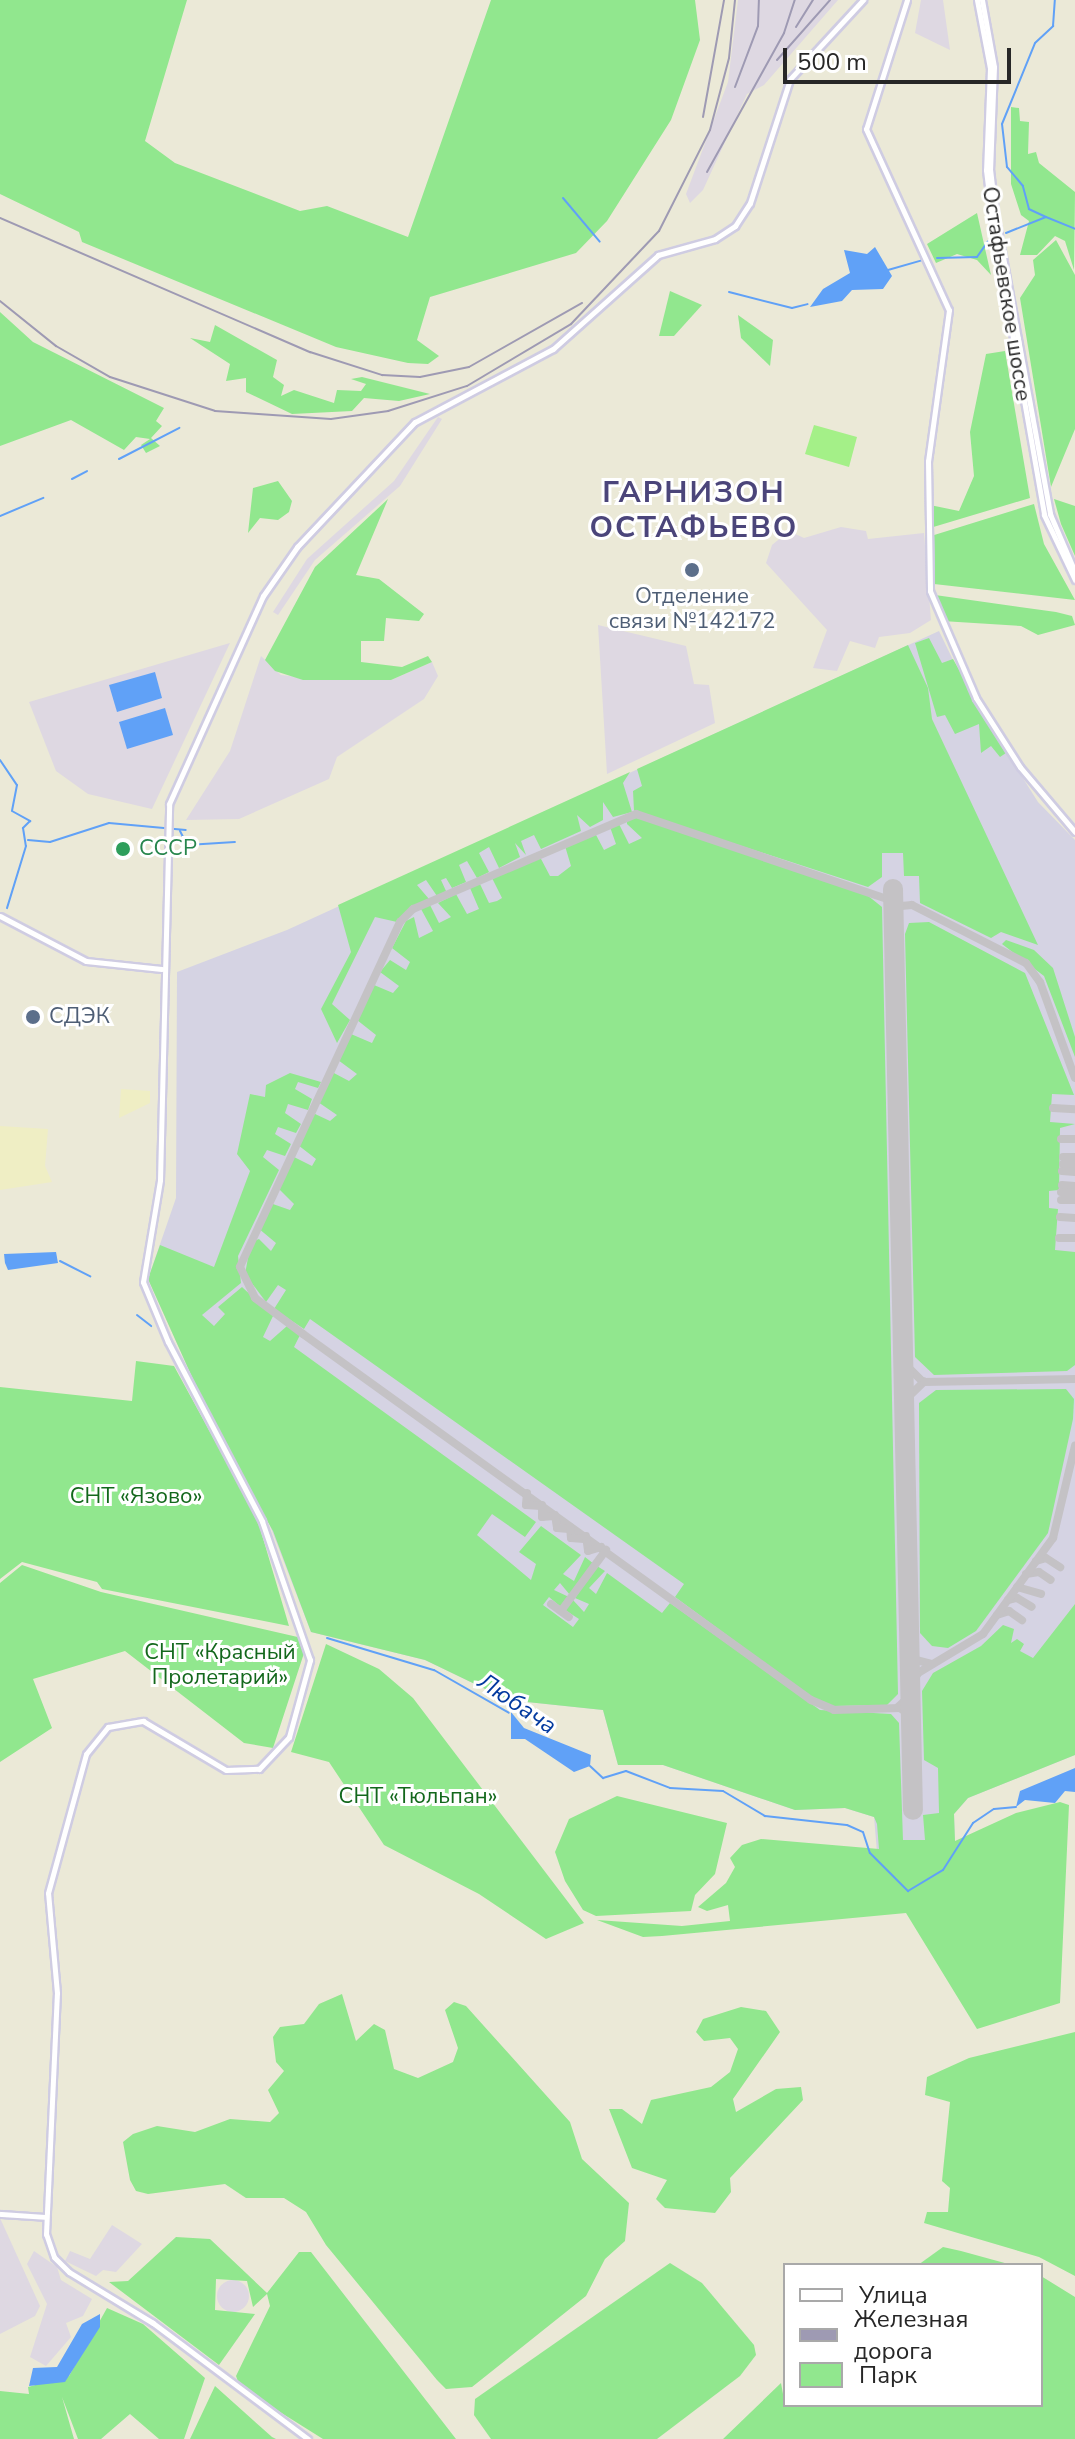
<!DOCTYPE html>
<html>
<head>
<meta charset="utf-8">
<style>
  body { margin:0 }
  #map { position:relative; width:1075px; height:2439px; overflow:hidden; background:#ebe9d7; font-family:"Nunito Sans",sans-serif }
  div>[style] { position:absolute }
  .industrial>* { inset:0; background:#ded8e2 }
  .round { border-radius:50% }
  .education>* { inset:0; background:#efeec4 }
  .airport>* { inset:0; background:#d5d3e3 }
  .green>* { inset:0; background:#91e78e }
  .pitch>* { inset:0; background:#a4f088 }
  .water>* { inset:0; background:#60a1f7 }
  .stream>* { height:2px; margin:-1px; padding:0 1px; transform-origin:1px; border-radius:1px; background:#60a1f7 }
  .taxiway>* { height:8px; margin:-4px; padding:0 4px; transform-origin:4px; border-radius:4px; background:#c4c2c5 }
  .runway>* { height:20px; margin:-10px; padding:0 10px; transform-origin:10px; border-radius:10px; background:#c4c2c5 }
  .roads { filter:drop-shadow(2px 0 #cfcce2) drop-shadow(-2px 0 #cfcce2) drop-shadow(0 2px #cfcce2) drop-shadow(0 -2px #cfcce2) }
  .secondary>* { height:5px; margin:-2.5px; padding:0 2.5px; transform-origin:2.5px; border-radius:2.5px; background:#fff }
  .rail>* { height:2px; margin:-1px; padding:0 1px; transform-origin:1px; border-radius:1px; background:#9e9ab3 }
  .dots>* { width:22px; height:22px; translate:-50% -50%; box-sizing:border-box; border:4px solid #fff; border-radius:50% }
  span { translate:-50% -50%; white-space:nowrap; text-align:center; line-height:1.15; -webkit-text-stroke:6px #fff; paint-order:stroke }
  .street-label { font-size:22px; color:#272727 }
  .service-label { font-size:22px; color:#4e5e75 }
  .left { translate:0 -50%; text-align:left }
  .leisure-label { font-size:22px; color:#27864d }
  .park-label { font-size:22px; color:#13681c }
  .water-label { font-size:24px; color:#033a9f; font-style:italic }
  .district-label { font-size:30px; color:#4b457a; font-weight:700; letter-spacing:2px }
  .legend { position:absolute; left:783px; top:2263px; width:260px; height:144px; box-sizing:border-box; background:#fff; border:2px solid #a9a9a9; margin:0; padding:10px 14px; list-style:none; font-size:24px; color:#272727 }
  .legend li { display:flex; align-items:center; gap:16px; height:40px }
  .legend b { width:40px; border:2px solid #a9a9a9 }
  .scale { position:absolute; left:783px; top:48px; width:228px; height:36px; box-sizing:border-box; border:4px solid #272727; border-top:0; padding-left:10px; font-size:24px; line-height:28px; white-space:nowrap; color:#272727; -webkit-text-stroke:6px #fff; paint-order:stroke }
</style>
</head>
<body>
<div id="map">
  <div class="industrial">
    <i style="clip-path:polygon(738px 0,838px 0,764px 85px,747px 94px,703px 190px,690px 203px,686px 194px,728px 82px)"></i>
    <i style="clip-path:polygon(921px 0,943px 0,950px 50px,915px 33px)"></i>
    <i style="clip-path:polygon(438px 417px,442px 419px,400px 486px,315px 560px,278px 615px,273px 612px,307px 559px,394px 481px)"></i>
    <i style="clip-path:polygon(841px 527px,866px 531px,868px 539px,924px 533px,931px 620px,910px 633px,879px 637px,875px 648px,850px 641px,837px 671px,813px 668px,827px 630px,766px 563px,772px 545px,789px 531px,804px 538px)"></i>
    <i style="clip-path:polygon(598px 625px,686px 646px,694px 684px,709px 685px,715px 723px,607px 774px)"></i>
    <i style="clip-path:polygon(230px 643px,152px 809px,88px 794px,56px 771px,29px 702px)"></i>
    <i style="clip-path:polygon(261px 656px,281px 675px,298px 677px,391px 680px,432px 662px,438px 676px,424px 699px,337px 757px,329px 779px,239px 819px,186px 820px,230px 751px)"></i>
    <i style="clip-path:polygon(0 2218px,40px 2306px,35px 2316px,0 2334px)"></i>
    <i style="clip-path:polygon(112px 2225px,142px 2244px,116px 2272px,103px 2270px,96px 2276px,65px 2261px,70px 2251px,90px 2259px)"></i>
    <i style="clip-path:polygon(34px 2251px,57px 2267px,61px 2280px,92px 2299px,83px 2316px,66px 2323px,71px 2337px,46px 2366px,30px 2357px,47px 2304px,27px 2264px)"></i>
    <i class="round" style="left:217px;top:2280px;width:32px;height:32px"></i>
  </div>
  <div class="education">
    <i style="clip-path:polygon(121px 1089px,150px 1091px,150px 1103px,119px 1118px)"></i>
    <i style="clip-path:polygon(0 1126px,48px 1129px,45px 1166px,52px 1182px,0 1190px)"></i>
  </div>
  <div class="airport">
    <i style="clip-path:polygon(939px 631px,969px 693px,1038px 802px,1075px 840px,1075px 1755px,968px 1798px,954px 1814px,955px 1844px,880px 1887px,874px 1817px,845px 1808px,795px 1810px,663px 1765px,618px 1765px,603px 1710px,508px 1700px,425px 1660px,311px 1632px,267px 1518px,215px 1428px,148px 1279px,176px 1198px,177px 972px,287px 930px)"></i>
  </div>
  <div class="green">
    <i style="clip-path:polygon(0 0,187px 0,145px 141px,175px 163px,300px 211px,327px 206px,408px 237px,491px 0,695px 0,700px 40px,671px 120px,607px 221px,576px 253px,430px 297px,417px 340px,439px 356px,428px 364px,408px 363px,336px 347px,82px 242px,79px 232px,0 194px)"></i>
    <i style="clip-path:polygon(1011px 107px,1019px 108px,1020px 121px,1029px 122px,1028px 154px,1036px 152px,1039px 163px,1075px 192px,1074px 270px,1065px 241px,1055px 236px,1037px 255px,1020px 255px,1029px 221px,1021px 215px,1011px 184px)"></i>
    <i style="clip-path:polygon(977px 213px,991px 275px,977px 260px,957px 254px,936px 263px,927px 244px)"></i>
    <i style="clip-path:polygon(1056px 240px,1075px 275px,1075px 429px,1051px 487px,1020px 298px,1035px 275px,1033px 260px)"></i>
    <i style="clip-path:polygon(670px 291px,702px 305px,674px 336px,659px 336px)"></i>
    <i style="clip-path:polygon(0 312px,33px 342px,164px 408px,156px 421px,162px 426px,151px 438px,160px 446px,146px 453px,141px 445px,150px 439px,136px 437px,124px 450px,71px 420px,0 446px)"></i>
    <i style="clip-path:polygon(738px 315px,773px 340px,770px 366px,741px 338px)"></i>
    <i style="clip-path:polygon(215px 325px,277px 360px,273px 377px,284px 385px,281px 396px,294px 390px,334px 403px,337px 390px,361px 391px,366px 384px,351px 379px,362px 377px,430px 394px,399px 401px,364px 398px,352px 411px,292px 414px,246px 392px,246px 378px,226px 381px,230px 364px,190px 338px,210px 342px)"></i>
    <i style="clip-path:polygon(1005px 351px,1030px 498px,930px 528px,930px 505px,959px 511px,974px 476px,970px 432px,986px 354px)"></i>
    <i style="clip-path:polygon(278px 481px,292px 501px,289px 512px,278px 520px,260px 518px,248px 533px,253px 488px)"></i>
    <i style="clip-path:polygon(388px 499px,356px 575px,379px 579px,424px 614px,419px 621px,386px 618px,384px 641px,361px 641px,361px 662px,402px 667px,428px 656px,432px 662px,391px 680px,303px 680px,275px 671px,265px 660px,315px 567px)"></i>
    <i style="clip-path:polygon(1054px 499px,1075px 506px,1075px 556px,1061px 524px)"></i>
    <i style="clip-path:polygon(1034px 504px,1044px 544px,1075px 600px,934px 584px,931px 536px)"></i>
    <i style="clip-path:polygon(935px 595px,1056px 612px,1072px 616px,1075px 625px,1038px 635px,1021px 626px,942px 621px)"></i>
    <i style="clip-path:polygon(929px 638px,942px 663px,953px 659px,1006px 753px,1000px 757px,991px 746px,981px 753px,979px 724px,955px 734px,945px 715px,937px 717px,915px 643px)"></i>
    <i style="clip-path:polygon(908px 645px,928px 688px,932px 719px,1038px 945px,1001px 932px,991px 938px,920px 903px,919px 876px,904px 876px,903px 853px,882px 853px,882px 877px,868px 887px,634px 811px,633px 791px,642px 786px,637px 769px)"></i>
    <i style="clip-path:polygon(630px 772px,623px 783px,632px 812px,613px 817px,603px 802px,603px 820px,590px 827px,577px 815px,581px 831px,541px 849px,534px 835px,521px 841px,526px 855px,515px 843px,520px 857px,499px 868px,489px 847px,479px 853px,489px 872px,477px 878px,467px 861px,459px 865px,466px 882px,452px 888px,446px 878px,441px 880px,446px 891px,437px 896px,426px 880px,417px 885px,429px 899px,397px 922px,375px 917px,332px 1004px,350px 1020px,337px 1043px,321px 1009px,351px 952px,338px 905px)"></i>
    <i style="clip-path:polygon(637px 818px,862px 891px,882px 907px,898px 1694px,887px 1705px,832px 1706px,808px 1695px,675px 1597px,684px 1584px,310px 1319px,304px 1329px,274px 1309px,286px 1290px,278px 1285px,266px 1302px,245px 1274px,251px 1242px,259px 1239px,271px 1251px,276px 1243px,258px 1228px,270px 1203px,290px 1210px,294px 1204px,277px 1187px,292px 1156px,312px 1166px,316px 1159px,298px 1145px,313px 1113px,330px 1121px,337px 1115px,318px 1102px,332px 1072px,349px 1081px,357px 1074px,338px 1060px,351px 1034px,372px 1043px,376px 1035px,357px 1020px,374px 985px,393px 993px,399px 986px,380px 972px,390px 960px,406px 970px,410px 962px,392px 948px,406px 921px,414px 917px,419px 938px,433px 931px,421px 909px,430px 905px,439px 923px,451px 917px,438px 903px,456px 894px,467px 914px,479px 909px,470px 888px,480px 884px,489px 903px,497px 901px,502px 898px,492px 878px,540px 857px,550px 876px,558px 876px,571px 866px,565px 846px,595px 833px,604px 850px,616px 844px,610px 827px,618px 822px,629px 844px,642px 838px,627px 824px,627px 819px)"></i>
    <i style="clip-path:polygon(929px 922px,1025px 973px,1074px 1095px,1052px 1094px,1050px 1122px,1075px 1124px,1060px 1128px,1059px 1190px,1049px 1191px,1049px 1208px,1058px 1209px,1055px 1250px,1075px 1252px,1075px 1365px,1067px 1371px,934px 1375px,915px 1357px,905px 934px,909px 923px)"></i>
    <i style="clip-path:polygon(1006px 940px,1034px 950px,1053px 968px,1075px 1037px,1075px 1057px,1044px 976px,1002px 944px)"></i>
    <i style="clip-path:polygon(290px 1073px,321px 1082px,318px 1088px,298px 1082px,295px 1089px,312px 1099px,308px 1110px,288px 1104px,285px 1113px,301px 1124px,296px 1133px,278px 1127px,275px 1134px,291px 1144px,285px 1156px,267px 1150px,263px 1157px,279px 1170px,238px 1256px,241px 1283px,202px 1315px,214px 1326px,225px 1314px,218px 1307px,242px 1287px,273px 1316px,263px 1337px,270px 1341px,287px 1326px,300px 1335px,294px 1347px,536px 1522px,525px 1537px,492px 1514px,477px 1535px,531px 1580px,536px 1564px,519px 1552px,541px 1526px,581px 1555px,563px 1574px,574px 1581px,585px 1557px,594px 1564px,570px 1595px,560px 1583px,554px 1590px,569px 1597px,562px 1608px,549px 1597px,543px 1605px,573px 1627px,579px 1619px,565px 1610px,573px 1600px,584px 1612px,589px 1604px,575px 1598px,597px 1566px,605px 1571px,589px 1588px,596px 1594px,607px 1573px,662px 1613px,670px 1603px,820px 1710px,891px 1714px,899px 1723px,903px 1840px,925px 1840px,923px 1815px,939px 1813px,938px 1768px,924px 1760px,922px 1691px,933px 1673px,981px 1646px,1003px 1625px,1014px 1629px,1011px 1643px,1017px 1639px,1024px 1644px,1020px 1651px,1033px 1658px,1075px 1604px,1075px 1755px,968px 1798px,954px 1814px,955px 1841px,1016px 1813px,1060px 1802px,1069px 1805px,1060px 2003px,977px 2029px,906px 1913px,662px 1936px,643px 1937px,597px 1920px,682px 1926px,730px 1921px,728px 1905px,707px 1911px,698px 1907px,726px 1883px,735px 1867px,730px 1858px,742px 1845px,761px 1839px,879px 1849px,877px 1824px,874px 1817px,845px 1808px,795px 1810px,663px 1765px,618px 1765px,603px 1710px,508px 1700px,425px 1660px,311px 1632px,273px 1531px,215px 1428px,148px 1279px,160px 1245px,214px 1267px,250px 1171px,237px 1154px,250px 1094px,265px 1097px,266px 1085px)"></i>
    <i style="clip-path:polygon(136px 1361px,174px 1366px,257px 1518px,289px 1626px,102px 1589px,97px 1582px,22px 1562px,0 1579px,0 1387px,132px 1401px)"></i>
    <i style="clip-path:polygon(1066px 1389px,1074px 1399px,1073px 1419px,1048px 1533px,976px 1631px,948px 1648px,932px 1646px,920px 1633px,919px 1403px,936px 1390px)"></i>
    <i style="clip-path:polygon(22px 1565px,101px 1592px,302px 1638px,306px 1647px,273px 1748px,244px 1743px,125px 1651px,33px 1679px,52px 1728px,0 1762px,0 1583px)"></i>
    <i style="clip-path:polygon(326px 1644px,379px 1669px,413px 1698px,584px 1923px,546px 1939px,479px 1894px,384px 1845px,329px 1762px,291px 1752px)"></i>
    <i style="clip-path:polygon(617px 1796px,727px 1823px,715px 1874px,695px 1895px,691px 1911px,596px 1916px,583px 1910px,565px 1881px,555px 1852px,569px 1819px)"></i>
    <i style="clip-path:polygon(342px 1994px,356px 2041px,374px 2024px,385px 2030px,394px 2069px,418px 2078px,453px 2062px,458px 2048px,445px 2010px,454px 2002px,466px 2006px,570px 2122px,582px 2159px,629px 2203px,625px 2241px,605px 2259px,586px 2296px,472px 2387px,446px 2389px,437px 2380px,326px 2245px,306px 2212px,284px 2198px,246px 2198px,225px 2184px,148px 2194px,136px 2191px,130px 2180px,123px 2142px,133px 2134px,157px 2126px,195px 2132px,230px 2119px,270px 2122px,279px 2113px,268px 2090px,284px 2071px,276px 2062px,273px 2037px,280px 2027px,304px 2024px,319px 2004px)"></i>
    <i style="clip-path:polygon(741px 2007px,766px 2011px,780px 2032px,733px 2099px,736px 2112px,776px 2089px,801px 2087px,803px 2100px,730px 2178px,731px 2192px,715px 2213px,665px 2208px,656px 2199px,667px 2180px,632px 2168px,609px 2109px,622px 2109px,642px 2124px,651px 2100px,711px 2087px,730px 2072px,738px 2049px,730px 2038px,704px 2041px,696px 2032px,703px 2019px)"></i>
    <i style="clip-path:polygon(1075px 2032px,1075px 2276px,1039px 2257px,924px 2223px,927px 2212px,948px 2212px,950px 2188px,942px 2181px,950px 2102px,925px 2095px,927px 2077px,969px 2058px)"></i>
    <i style="clip-path:polygon(176px 2237px,210px 2239px,267px 2293px,299px 2252px,311px 2252px,456px 2439px,323px 2439px,240px 2387px,236px 2376px,270px 2306px,267px 2294px,253px 2307px,247px 2281px,216px 2279px,215px 2310px,255px 2314px,219px 2365px,109px 2282px,128px 2281px)"></i>
    <i style="clip-path:polygon(943px 2247px,961px 2251px,1012px 2265px,918px 2265px)"></i>
    <i style="clip-path:polygon(670px 2263px,702px 2283px,754px 2345px,756px 2355px,740px 2376px,657px 2439px,491px 2439px,474px 2415px,475px 2399px)"></i>
    <i style="clip-path:polygon(1041px 2276px,1075px 2297px,1075px 2439px,723px 2439px,781px 2383px,785px 2405px,1041px 2405px)"></i>
    <i style="clip-path:polygon(107px 2308px,143px 2324px,205px 2378px,184px 2439px,159px 2439px,130px 2414px,101px 2439px,78px 2439px,62px 2397px,74px 2439px,0 2439px,0 2391px,29px 2394px,28px 2387px,69px 2376px)"></i>
    <i style="clip-path:polygon(215px 2386px,272px 2437px,276px 2439px,190px 2439px)"></i>
  </div>
  <div class="pitch">
    <i style="clip-path:polygon(814px 425px,857px 437px,849px 467px,805px 454px)"></i>
  </div>
  <div class="water">
    <i style="clip-path:polygon(875px 247px,892px 276px,883px 289px,852px 290px,842px 301px,810px 307px,823px 289px,850px 273px,844px 250px,867px 254px)"></i>
    <i style="clip-path:polygon(155px 672px,162px 698px,117px 712px,109px 685px)"></i>
    <i style="clip-path:polygon(165px 708px,173px 735px,127px 749px,119px 722px)"></i>
    <i style="clip-path:polygon(56px 1252px,58px 1263px,8px 1270px,5px 1263px,4px 1254px)"></i>
    <i style="clip-path:polygon(511px 1712px,524px 1728px,591px 1755px,590px 1766px,574px 1772px,525px 1739px,511px 1739px)"></i>
    <i style="clip-path:polygon(1075px 1768px,1075px 1792px,1065px 1791px,1055px 1803px,1025px 1800px,1016px 1807px,1020px 1791px)"></i>
    <i style="clip-path:polygon(100px 2314px,100px 2327px,65px 2382px,29px 2386px,33px 2368px,57px 2367px,82px 2324px)"></i>
  </div>
  <div class="stream">
    <i style="left:563px;top:198px;width:57px;rotate:49.9deg"></i>
    <i style="left:1046px;top:217px;width:19px;rotate:-155deg"></i>
    <i style="left:1029px;top:209px;width:24px;rotate:-105deg"></i>
    <i style="left:1023px;top:186px;width:25px;rotate:-130deg"></i>
    <i style="left:1007px;top:167px;width:43px;rotate:-96.6deg"></i>
    <i style="left:1002px;top:124px;width:87px;rotate:-67.8deg"></i>
    <i style="left:1035px;top:43px;width:25px;rotate:-43deg"></i>
    <i style="left:1053px;top:26px;width:26px;rotate:-86deg"></i>
    <i style="left:1006px;top:233px;width:43px;rotate:-21.8deg"></i>
    <i style="left:1046px;top:217px;width:31px;rotate:22deg"></i>
    <i style="left:937px;top:258px;width:40px;rotate:-1.4deg"></i>
    <i style="left:977px;top:257px;width:19px;rotate:-55deg"></i>
    <i style="left:888px;top:270px;width:35px;rotate:-16deg"></i>
    <i style="left:729px;top:292px;width:65px;rotate:14.3deg"></i>
    <i style="left:792px;top:308px;width:16px;rotate:-14deg"></i>
    <i style="left:119px;top:459px;width:68px;rotate:-27.3deg"></i>
    <i style="left:72px;top:479px;width:17px;rotate:-28deg"></i>
    <i style="left:0;top:516px;width:47px;rotate:-22.7deg"></i>
    <i style="left:0;top:760px;width:30px;rotate:56deg"></i>
    <i style="left:17px;top:785px;width:26px;rotate:101deg"></i>
    <i style="left:12px;top:811px;width:21px;rotate:29deg"></i>
    <i style="left:30px;top:821px;width:10px;rotate:135deg"></i>
    <i style="left:23px;top:828px;width:18px;rotate:81deg"></i>
    <i style="left:26px;top:846px;width:65px;rotate:107deg"></i>
    <i style="left:180px;top:831px;width:16px;rotate:63deg"></i>
    <i style="left:187px;top:845px;width:48px;rotate:-3.6deg"></i>
    <i style="left:28px;top:840px;width:22px;rotate:5deg"></i>
    <i style="left:50px;top:842px;width:62px;rotate:-17.9deg"></i>
    <i style="left:109px;top:823px;width:77px;rotate:5.2deg"></i>
    <i style="left:60px;top:1261px;width:34px;rotate:27deg"></i>
    <i style="left:137px;top:1315px;width:18px;rotate:38deg"></i>
    <i style="left:327px;top:1638px;width:112px;rotate:16.7deg"></i>
    <i style="left:434px;top:1670px;width:86px;rotate:29.8deg"></i>
    <i style="left:590px;top:1766px;width:18px;rotate:43deg"></i>
    <i style="left:603px;top:1778px;width:24px;rotate:-17deg"></i>
    <i style="left:626px;top:1771px;width:47px;rotate:21.1deg"></i>
    <i style="left:670px;top:1788px;width:53px;rotate:3.2deg"></i>
    <i style="left:723px;top:1791px;width:49px;rotate:30.8deg"></i>
    <i style="left:765px;top:1816px;width:82px;rotate:6.3deg"></i>
    <i style="left:847px;top:1825px;width:17px;rotate:24deg"></i>
    <i style="left:863px;top:1832px;width:22px;rotate:72deg"></i>
    <i style="left:870px;top:1853px;width:54px;rotate:45deg"></i>
    <i style="left:908px;top:1891px;width:41px;rotate:-31deg"></i>
    <i style="left:943px;top:1870px;width:56px;rotate:-57.4deg"></i>
    <i style="left:973px;top:1823px;width:25px;rotate:-34deg"></i>
    <i style="left:994px;top:1809px;width:22px;rotate:-5deg"></i>
  </div>
  <div class="taxiway">
    <i style="left:893px;top:901px;width:271px;rotate:-161.3deg"></i>
    <i style="left:636px;top:814px;width:242px;rotate:156.9deg"></i>
    <i style="left:413px;top:909px;width:18px;rotate:135deg"></i>
    <i style="left:400px;top:922px;width:380px;rotate:114.9deg"></i>
    <i style="left:240px;top:1267px;width:34px;rotate:64deg"></i>
    <i style="left:255px;top:1298px;width:60px;rotate:36.9deg"></i>
    <i style="left:303px;top:1334px;width:626px;rotate:35.77deg"></i>
    <i style="left:811px;top:1700px;width:25px;rotate:23deg"></i>
    <i style="left:834px;top:1710px;width:66px;rotate:-1.7deg"></i>
    <i style="left:900px;top:1708px;width:14px;rotate:36deg"></i>
    <i style="left:894px;top:917px;width:13px;rotate:-58deg"></i>
    <i style="left:901px;top:906px;width:11px;rotate:-5deg"></i>
    <i style="left:912px;top:905px;width:128px;rotate:27deg"></i>
    <i style="left:1026px;top:963px;width:24px;rotate:54deg"></i>
    <i style="left:1040px;top:982px;width:102px;rotate:70deg"></i>
    <i style="left:1053px;top:1108px;width:22px;rotate:3deg"></i>
    <i style="left:1061px;top:1139px;width:14px"></i>
    <i style="left:1063px;top:1157px;width:12px"></i>
    <i style="left:1063px;top:1164px;width:12px"></i>
    <i style="left:1062px;top:1171px;width:13px;rotate:4deg"></i>
    <i style="left:1062px;top:1185px;width:13px;rotate:4deg"></i>
    <i style="left:1061px;top:1192px;width:14px;rotate:4deg"></i>
    <i style="left:1061px;top:1200px;width:14px"></i>
    <i style="left:1060px;top:1217px;width:15px;rotate:4deg"></i>
    <i style="left:1059px;top:1238px;width:16px"></i>
    <i style="left:903px;top:1362px;width:28px;rotate:45deg"></i>
    <i style="left:904px;top:1401px;width:28px;rotate:-44deg"></i>
    <i style="left:924px;top:1382px;width:151px;rotate:-1.1deg"></i>
    <i style="left:527px;top:1493px;width:12px;rotate:95deg"></i>
    <i style="left:526px;top:1505px;width:15px;rotate:4deg"></i>
    <i style="left:542px;top:1505px;width:12px;rotate:90deg"></i>
    <i style="left:542px;top:1517px;width:12px;rotate:-5deg"></i>
    <i style="left:555px;top:1515px;width:13px;rotate:81deg"></i>
    <i style="left:557px;top:1528px;width:12px;rotate:5deg"></i>
    <i style="left:570px;top:1527px;width:11px;rotate:85deg"></i>
    <i style="left:571px;top:1538px;width:13px;rotate:4deg"></i>
    <i style="left:586px;top:1536px;width:15px;rotate:82deg"></i>
    <i style="left:588px;top:1551px;width:14px;rotate:-17deg"></i>
    <i style="left:1036px;top:1561px;width:10px;rotate:-17deg"></i>
    <i style="left:1046px;top:1558px;width:17px;rotate:33deg"></i>
    <i style="left:1026px;top:1574px;width:13px;rotate:-9deg"></i>
    <i style="left:1039px;top:1572px;width:14px;rotate:34deg"></i>
    <i style="left:1017px;top:1587px;width:25px;rotate:16deg"></i>
    <i style="left:1008px;top:1600px;width:9px;rotate:-13deg"></i>
    <i style="left:1017px;top:1598px;width:17px;rotate:31deg"></i>
    <i style="left:551px;top:1604px;width:22px;rotate:36deg"></i>
    <i style="left:561px;top:1611px;width:76px;rotate:-53.6deg"></i>
    <i style="left:997px;top:1615px;width:13px;rotate:-18deg"></i>
    <i style="left:1009px;top:1611px;width:16px;rotate:35deg"></i>
    <i style="left:909px;top:1644px;width:17px;rotate:66deg"></i>
    <i style="left:916px;top:1660px;width:16px;rotate:14deg"></i>
    <i style="left:910px;top:1687px;width:16px;rotate:-60deg"></i>
    <i style="left:918px;top:1673px;width:76px;rotate:-31deg"></i>
    <i style="left:983px;top:1634px;width:119px;rotate:-53.9deg"></i>
    <i style="left:1053px;top:1538px;width:95px;rotate:-76.6deg"></i>
    <i style="left:898px;top:1707px;width:16px;rotate:-43deg"></i>
  </div>
  <div class="runway">
    <i style="left:893px;top:889px;width:921px;rotate:88.76deg"></i>
  </div>
  <div class="roads">
    <div class="secondary">
      <i style="left:907px;top:0;width:135px;rotate:107.6deg"></i>
      <i style="left:866px;top:129px;width:199px;rotate:65.4deg"></i>
      <i style="left:949px;top:310px;width:152px;rotate:97.9deg"></i>
      <i style="left:928px;top:461px;width:130px;rotate:89.1deg"></i>
      <i style="left:930px;top:591px;width:116px;rotate:66.7deg"></i>
      <i style="left:976px;top:698px;width:82px;rotate:57.5deg"></i>
      <i style="left:1020px;top:767px;width:85px;rotate:49.8deg"></i>
      <i style="left:977px;top:0;width:69px;rotate:79.2deg"></i>
      <i style="left:990px;top:68px;width:102px;rotate:92.2deg"></i>
      <i style="left:986px;top:170px;width:49px;rotate:83deg"></i>
      <i style="left:992px;top:219px;width:301px;rotate:80deg"></i>
      <i style="left:1044px;top:515px;width:72px;rotate:64.5deg"></i>
      <i style="left:982px;top:0;width:68px;rotate:79.8deg"></i>
      <i style="left:994px;top:67px;width:102px;rotate:92.2deg"></i>
      <i style="left:990px;top:169px;width:50px;rotate:83.2deg"></i>
      <i style="left:996px;top:219px;width:300px;rotate:79.6deg"></i>
      <i style="left:1050px;top:514px;width:63px;rotate:66.7deg"></i>
      <i style="left:0;top:916px;width:97px;rotate:27.6deg"></i>
      <i style="left:86px;top:961px;width:76px;rotate:6deg"></i>
      <i style="left:0;top:2214px;width:46px;rotate:3.7deg"></i>
      <i style="left:308px;top:2439px;width:194px;rotate:-143.2deg"></i>
      <i style="left:153px;top:2323px;width:98px;rotate:-148.7deg"></i>
      <i style="left:69px;top:2272px;width:21px;rotate:-135deg"></i>
      <i style="left:54px;top:2257px;width:24px;rotate:-109deg"></i>
      <i style="left:46px;top:2234px;width:241px;rotate:-87.4deg"></i>
      <i style="left:57px;top:1993px;width:100px;rotate:-95.1deg"></i>
      <i style="left:48px;top:1893px;width:144px;rotate:-74.7deg"></i>
      <i style="left:86px;top:1754px;width:35px;rotate:-51deg"></i>
      <i style="left:108px;top:1727px;width:36px;rotate:-10deg"></i>
      <i style="left:143px;top:1721px;width:96px;rotate:30.6deg"></i>
      <i style="left:226px;top:1770px;width:33px;rotate:-2deg"></i>
      <i style="left:259px;top:1769px;width:44px;rotate:-46.8deg"></i>
      <i style="left:289px;top:1737px;width:80px;rotate:-74.7deg"></i>
      <i style="left:310px;top:1660px;width:147px;rotate:-109.1deg"></i>
      <i style="left:262px;top:1521px;width:202px;rotate:-117.7deg"></i>
      <i style="left:168px;top:1342px;width:65px;rotate:-112.6deg"></i>
      <i style="left:143px;top:1282px;width:103px;rotate:-80.5deg"></i>
      <i style="left:160px;top:1180px;width:376px;rotate:-88.6deg"></i>
      <i style="left:169px;top:804px;width:228px;rotate:-65.7deg"></i>
      <i style="left:263px;top:596px;width:60px;rotate:-55.2deg"></i>
      <i style="left:297px;top:547px;width:172px;rotate:-46.7deg"></i>
      <i style="left:415px;top:422px;width:156px;rotate:-27.9deg"></i>
      <i style="left:553px;top:349px;width:141px;rotate:-41.8deg"></i>
      <i style="left:658px;top:255px;width:59px;rotate:-15.7deg"></i>
      <i style="left:715px;top:239px;width:24px;rotate:-33deg"></i>
      <i style="left:735px;top:226px;width:27px;rotate:-57deg"></i>
      <i style="left:750px;top:203px;width:130px;rotate:-72.1deg"></i>
      <i style="left:790px;top:79px;width:108px;rotate:-47.3deg"></i>
    </div>
  </div>
  <div class="rail">
    <i style="left:796px;top:27px;width:32px;rotate:-58deg"></i>
    <i style="left:777px;top:60px;width:80px;rotate:-48.5deg"></i>
    <i style="left:735px;top:87px;width:65px;rotate:-69.3deg"></i>
    <i style="left:758px;top:26px;width:26px;rotate:-88deg"></i>
    <i style="left:703px;top:117px;width:119px;rotate:-79.8deg"></i>
    <i style="left:707px;top:172px;width:159px;rotate:-61deg"></i>
    <i style="left:784px;top:33px;width:35px;rotate:-72deg"></i>
    <i style="left:0;top:218px;width:338px;rotate:23.4deg"></i>
    <i style="left:310px;top:352px;width:76px;rotate:17.7deg"></i>
    <i style="left:382px;top:375px;width:38px;rotate:3deg"></i>
    <i style="left:420px;top:377px;width:50px;rotate:-11.5deg"></i>
    <i style="left:469px;top:367px;width:130px;rotate:-29.5deg"></i>
    <i style="left:0;top:301px;width:72px;rotate:38.8deg"></i>
    <i style="left:56px;top:346px;width:62px;rotate:29.9deg"></i>
    <i style="left:110px;top:377px;width:110px;rotate:17.9deg"></i>
    <i style="left:215px;top:411px;width:116px;rotate:3.9deg"></i>
    <i style="left:331px;top:419px;width:58px;rotate:-8deg"></i>
    <i style="left:388px;top:411px;width:83px;rotate:-17.6deg"></i>
    <i style="left:467px;top:386px;width:121px;rotate:-30.8deg"></i>
    <i style="left:571px;top:324px;width:128px;rotate:-46.6deg"></i>
    <i style="left:659px;top:231px;width:113px;rotate:-63.2deg"></i>
    <i style="left:710px;top:130px;width:74px;rotate:-75.2deg"></i>
    <i style="left:729px;top:58px;width:58px;rotate:-84.1deg"></i>
  </div>
  <div class="dots">
    <i style="left:692px;top:570px;background:#5c6f8a"></i>
    <i style="left:123px;top:849px;background:#2e9e5b"></i>
    <i style="left:33px;top:1017px;background:#5c6f8a"></i>
  </div>
  <div class="street-label">
    <span style="left:1006px;top:294px;rotate:81deg">Остафьевское шоссе</span>
  </div>
  <div class="service-label">
    <span style="left:692px;top:609px">Отделение<br>связи №142172</span>
    <span class="left" style="left:49px;top:1017px">СДЭК</span>
  </div>
  <div class="leisure-label">
    <span class="left" style="left:139px;top:849px">СССР</span>
  </div>
  <div class="park-label">
    <span style="left:136px;top:1497px">СНТ «Язово»</span>
    <span style="left:220px;top:1665px">СНТ «Красный<br>Пролетарий»</span>
    <span style="left:418px;top:1797px">СНТ «Тюльпан»</span>
  </div>
  <div class="water-label">
    <span style="left:517px;top:1704px;rotate:34deg">Любача</span>
  </div>
  <div class="district-label">
    <span style="left:694px;top:510px">ГАРНИЗОН<br>ОСТАФЬЕВО</span>
  </div>
  <ul class="legend">
  <li><b style="height:10px;background:#fff"></b>Улица</li>
  <li><b style="height:10px;background:#9e9ab3"></b>Железная дорога</li>
  <li><b style="height:22px;background:#91e78e"></b>Парк</li>
  </ul>
  <div class="scale">500 m</div>
</div>
</body>
</html>
